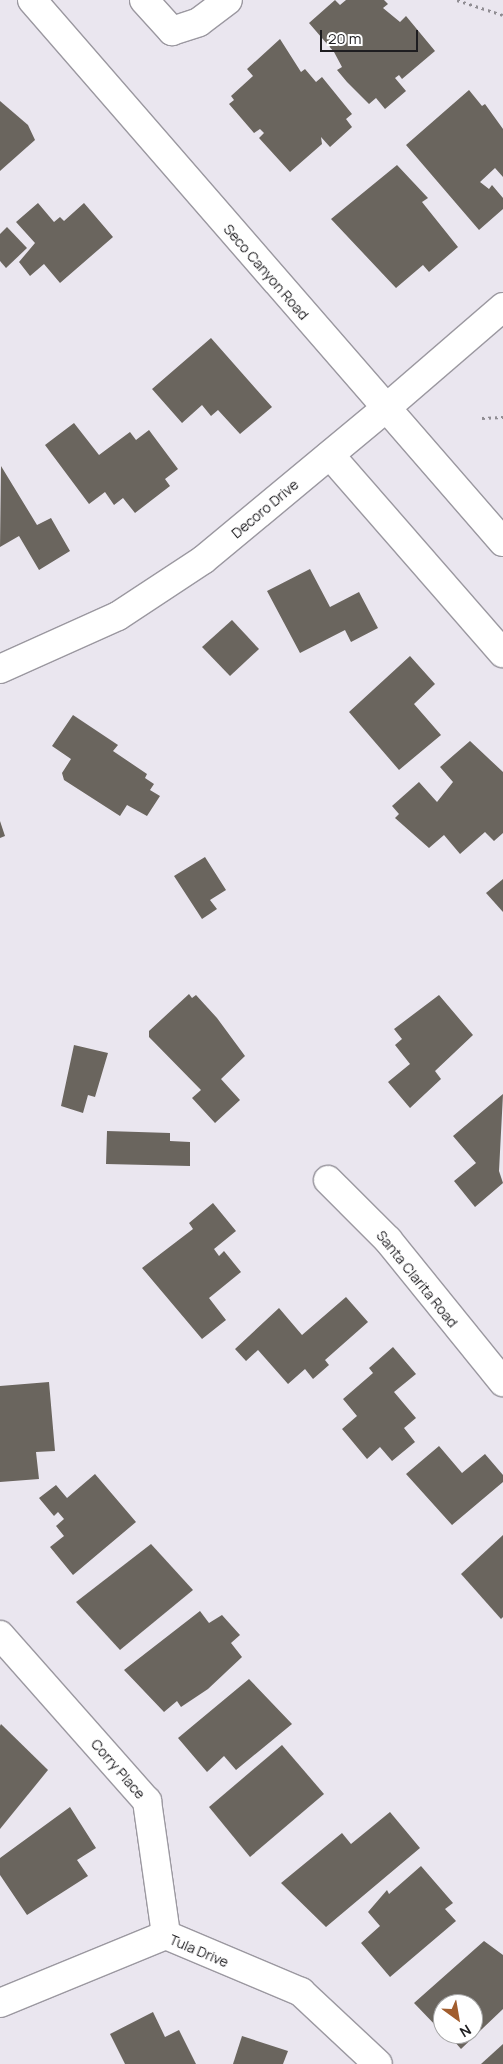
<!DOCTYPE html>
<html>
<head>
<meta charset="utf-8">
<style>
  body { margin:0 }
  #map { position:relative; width:503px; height:2064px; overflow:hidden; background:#eae6ef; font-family:Manrope,sans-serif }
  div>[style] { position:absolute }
  .building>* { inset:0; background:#6a655e }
  .path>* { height:3px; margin-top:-1.5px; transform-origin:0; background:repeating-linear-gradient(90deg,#908d93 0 2.5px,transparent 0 6.5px) }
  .roads { filter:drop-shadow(1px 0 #9b98a0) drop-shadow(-1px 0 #9b98a0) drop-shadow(0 1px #9b98a0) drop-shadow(0 -1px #9b98a0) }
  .minor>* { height:28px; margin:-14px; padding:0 14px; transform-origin:14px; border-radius:14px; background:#fff }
  .secondary>* { height:28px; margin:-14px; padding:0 14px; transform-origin:14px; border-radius:14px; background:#fff }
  span { translate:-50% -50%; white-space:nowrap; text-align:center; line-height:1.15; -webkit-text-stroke:5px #fff; paint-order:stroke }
  .street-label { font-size:14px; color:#1e1d20 }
  .north { position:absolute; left:433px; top:1994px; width:50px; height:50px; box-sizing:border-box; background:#fff; border:1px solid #a5a5a6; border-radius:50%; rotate:148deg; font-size:14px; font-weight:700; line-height:20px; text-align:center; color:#1e1d20 }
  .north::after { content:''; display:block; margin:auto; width:18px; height:22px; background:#a15d2e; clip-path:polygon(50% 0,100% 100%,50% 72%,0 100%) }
  .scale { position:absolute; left:320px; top:30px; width:98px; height:22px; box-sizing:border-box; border:2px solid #1e1d20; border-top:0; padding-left:6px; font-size:15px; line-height:18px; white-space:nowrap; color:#1e1d20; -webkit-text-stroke:4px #fff; paint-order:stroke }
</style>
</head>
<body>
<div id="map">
  <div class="building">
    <i style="clip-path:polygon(335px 0,340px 5px,346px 0,384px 0,388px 4px,383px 8px,400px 22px,406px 16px,435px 51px,402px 79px,399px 75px,395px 78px,406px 91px,385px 109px,376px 98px,369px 104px,347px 82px,337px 70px,342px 67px,334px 52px,309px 23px)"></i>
    <i style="clip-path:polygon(280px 39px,301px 72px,305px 69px,316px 82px,322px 77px,352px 114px,346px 119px,352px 127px,330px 147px,321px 137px,322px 144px,290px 172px,259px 138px,264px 133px,260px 129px,254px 133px,229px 104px,234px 100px,231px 96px,253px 76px,247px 69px)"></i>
    <i style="clip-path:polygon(469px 90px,482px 106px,485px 104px,503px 129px,503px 177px,495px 168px,480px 182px,489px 189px,492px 185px,503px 198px,503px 209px,479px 230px,406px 145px)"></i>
    <i style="clip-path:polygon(0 101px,28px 125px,35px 140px,0 171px)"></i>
    <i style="clip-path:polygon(397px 165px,428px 198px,422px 202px,458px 247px,429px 272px,423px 265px,396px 288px,331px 219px)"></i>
    <i style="clip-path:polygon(38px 203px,54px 222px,60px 217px,64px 221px,84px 203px,113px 237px,60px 283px,44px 264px,30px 276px,19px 262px,35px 243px,16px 222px)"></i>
    <i style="clip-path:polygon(7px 227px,27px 248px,6px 268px,0 261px,0 234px)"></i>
    <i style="clip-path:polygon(211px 338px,272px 407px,240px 434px,218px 410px,211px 416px,202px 405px,182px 423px,152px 389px)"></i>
    <i style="clip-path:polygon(74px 423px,99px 455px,130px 432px,136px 440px,149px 430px,178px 469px,165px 479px,170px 486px,135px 513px,123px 498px,114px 505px,105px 492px,89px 504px,45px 445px)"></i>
    <i style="clip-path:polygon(1px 466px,37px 525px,51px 518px,70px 551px,39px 570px,19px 536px,0 547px)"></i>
    <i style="clip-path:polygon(310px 569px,330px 607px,359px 592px,378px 628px,351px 642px,345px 630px,300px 653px,267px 591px)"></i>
    <i style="clip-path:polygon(232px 620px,259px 649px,230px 676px,202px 647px)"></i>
    <i style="clip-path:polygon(410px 656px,435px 684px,414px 704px,441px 735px,399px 770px,349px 712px)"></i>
    <i style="clip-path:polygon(73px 715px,118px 745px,113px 751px,147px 774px,145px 778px,154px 784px,150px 790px,160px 796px,147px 816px,127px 805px,120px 816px,64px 780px,62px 773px,71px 759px,52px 746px)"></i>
    <i style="clip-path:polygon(470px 741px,503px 772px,503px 833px,494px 841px,485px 832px,460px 854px,444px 835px,429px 848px,395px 818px,399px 814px,392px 806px,419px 782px,437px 802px,453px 782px,440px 767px)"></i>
    <i style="clip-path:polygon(0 821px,5px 836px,0 838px)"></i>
    <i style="clip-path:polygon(205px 857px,226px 890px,210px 900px,217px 909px,202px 919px,174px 876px)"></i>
    <i style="clip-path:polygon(503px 879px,503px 912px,486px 893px)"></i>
    <i style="clip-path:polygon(189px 994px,192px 998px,196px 995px,217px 1018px,245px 1056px,221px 1079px,240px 1100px,215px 1123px,192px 1098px,201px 1090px,149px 1037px,149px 1031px)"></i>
    <i style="clip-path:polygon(439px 995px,473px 1035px,435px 1071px,441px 1079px,410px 1108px,388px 1082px,410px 1064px,395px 1045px,402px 1039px,394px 1029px)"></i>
    <i style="clip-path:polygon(74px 1045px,108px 1053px,95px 1097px,88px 1095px,83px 1113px,61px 1106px)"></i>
    <i style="clip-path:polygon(503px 1094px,499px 1171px,503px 1183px,475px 1207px,454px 1181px,476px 1163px,453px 1136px)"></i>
    <i style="clip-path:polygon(107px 1131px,170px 1133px,170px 1141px,190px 1142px,190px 1166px,106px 1164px)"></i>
    <i style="clip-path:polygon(213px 1203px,236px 1231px,214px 1249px,219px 1256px,224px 1251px,241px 1272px,209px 1298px,226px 1320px,202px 1339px,142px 1268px,193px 1229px,189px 1223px)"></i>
    <i style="clip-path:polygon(346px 1297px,368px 1322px,325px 1360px,329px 1365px,313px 1379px,305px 1369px,288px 1384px,258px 1350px,246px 1361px,235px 1349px,279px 1308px,302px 1335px)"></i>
    <i style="clip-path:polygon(393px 1347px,416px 1374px,394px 1392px,416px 1418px,404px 1428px,415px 1442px,392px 1461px,380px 1447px,367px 1459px,342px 1429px,357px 1416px,343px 1399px,373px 1373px,369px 1368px)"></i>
    <i style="clip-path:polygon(49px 1382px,55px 1451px,36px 1452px,39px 1479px,0 1482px,0 1386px)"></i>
    <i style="clip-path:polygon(439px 1446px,462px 1473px,485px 1454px,503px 1475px,503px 1482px,452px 1525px,406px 1474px)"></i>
    <i style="clip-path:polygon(95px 1474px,136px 1522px,73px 1575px,50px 1547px,64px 1536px,56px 1526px,64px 1519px,58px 1512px,54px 1516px,39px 1498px,56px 1485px,67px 1498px)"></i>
    <i style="clip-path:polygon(503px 1535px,503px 1617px,501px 1619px,461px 1574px)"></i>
    <i style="clip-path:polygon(151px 1544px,193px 1590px,120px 1650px,76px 1602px)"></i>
    <i style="clip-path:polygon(200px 1611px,209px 1623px,222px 1615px,240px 1635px,231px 1643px,242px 1657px,208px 1689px,181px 1707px,177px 1701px,164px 1712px,124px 1670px)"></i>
    <i style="clip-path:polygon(249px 1679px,292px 1724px,236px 1770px,224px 1756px,207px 1772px,178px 1738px)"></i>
    <i style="clip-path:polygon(1px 1724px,48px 1770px,0 1829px,0 1726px)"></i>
    <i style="clip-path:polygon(282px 1745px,324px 1794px,250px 1857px,209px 1807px)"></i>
    <i style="clip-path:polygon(70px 1807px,96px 1848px,77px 1860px,88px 1876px,27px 1915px,0 1875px,0 1858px)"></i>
    <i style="clip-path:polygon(390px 1812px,420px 1848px,326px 1927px,281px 1883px,342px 1833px,351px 1844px)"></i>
    <i style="clip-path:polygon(421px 1866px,453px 1903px,445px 1909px,456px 1921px,390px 1977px,361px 1943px,380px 1926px,368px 1912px,387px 1890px,389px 1894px)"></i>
    <i style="clip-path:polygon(484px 1941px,503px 1955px,503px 2009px,461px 2049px,448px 2034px,473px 2034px,473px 2004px,443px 2004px,443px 2029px,439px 2029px,414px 2003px)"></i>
    <i style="clip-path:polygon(153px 2012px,165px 2037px,179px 2030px,196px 2064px,125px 2064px,110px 2034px)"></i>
    <i style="clip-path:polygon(242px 2036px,288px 2051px,283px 2064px,233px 2064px)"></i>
    <i style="clip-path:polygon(503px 2044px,503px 2064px,481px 2064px)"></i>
  </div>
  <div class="path">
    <i style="left:457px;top:0;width:48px;rotate:18.1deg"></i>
    <i style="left:482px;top:418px;width:21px;rotate:-3deg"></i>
  </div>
  <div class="roads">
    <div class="minor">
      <i style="left:144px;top:0;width:42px;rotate:47.9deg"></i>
      <i style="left:172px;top:31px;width:28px;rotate:-18deg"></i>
      <i style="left:199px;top:22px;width:36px;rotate:-37deg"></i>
      <i style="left:330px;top:455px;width:263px;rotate:48.9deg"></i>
      <i style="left:0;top:669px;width:129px;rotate:-24.2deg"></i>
      <i style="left:118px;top:616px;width:102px;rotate:-33.4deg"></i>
      <i style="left:203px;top:560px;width:236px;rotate:-39.7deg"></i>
      <i style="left:328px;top:1180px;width:85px;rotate:45deg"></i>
      <i style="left:388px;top:1240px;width:183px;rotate:51deg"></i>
      <i style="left:0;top:1635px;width:222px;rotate:48.5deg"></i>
      <i style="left:147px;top:1801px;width:135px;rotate:81.9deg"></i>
      <i style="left:0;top:2003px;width:179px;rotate:-22.3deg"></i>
      <i style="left:166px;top:1935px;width:147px;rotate:22.9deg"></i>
      <i style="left:301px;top:1992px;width:105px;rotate:43.1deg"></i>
    </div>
    <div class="secondary">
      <i style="left:32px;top:0;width:718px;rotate:49.01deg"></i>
      <i style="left:385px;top:409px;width:156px;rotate:-40.8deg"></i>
    </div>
  </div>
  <div class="street-label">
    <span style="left:266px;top:272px;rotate:49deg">Seco Canyon Road</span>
    <span style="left:265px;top:509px;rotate:-40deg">Decoro Drive</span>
    <span style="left:417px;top:1279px;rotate:51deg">Santa Clarita Road</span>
    <span style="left:118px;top:1769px;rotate:49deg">Corry Place</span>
    <span style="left:199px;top:1951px;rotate:23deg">Tula Drive</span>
  </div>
  <div class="north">N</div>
  <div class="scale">20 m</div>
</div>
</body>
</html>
